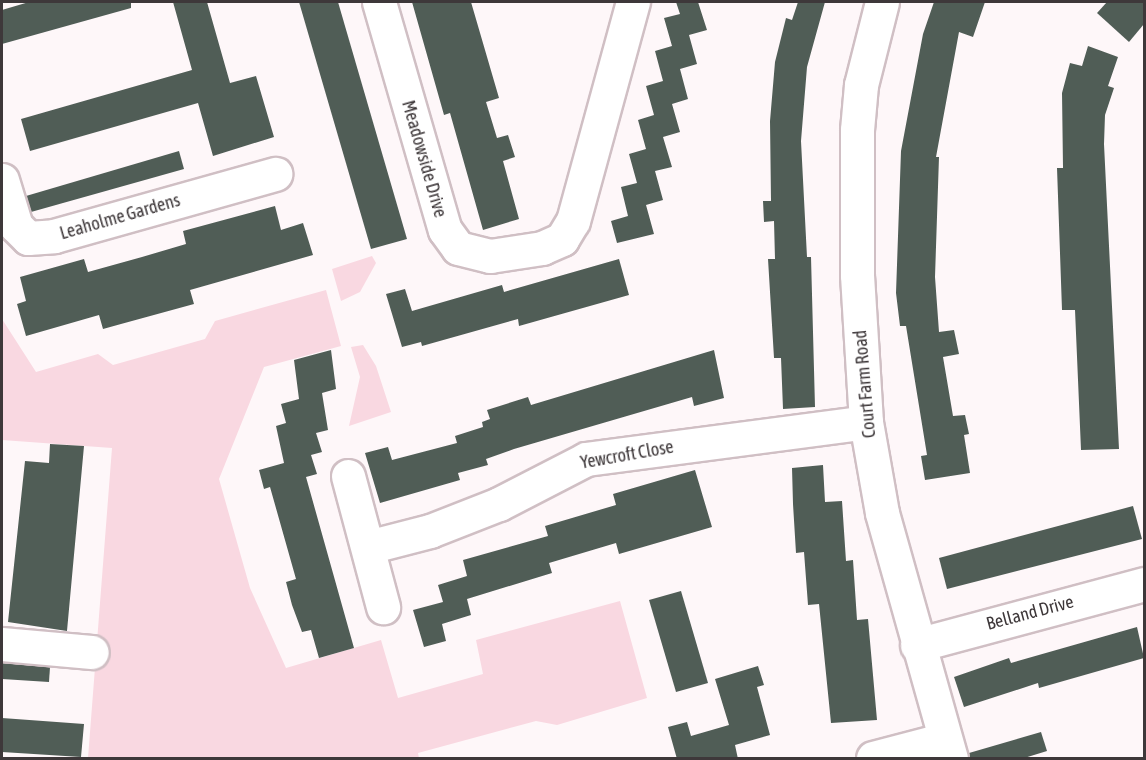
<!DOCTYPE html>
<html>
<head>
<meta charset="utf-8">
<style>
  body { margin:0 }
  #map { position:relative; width:1146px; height:760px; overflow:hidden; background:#fef7f9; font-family:"Asap Condensed",sans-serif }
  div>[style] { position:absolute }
  .green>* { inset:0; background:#f9d8e1 }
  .building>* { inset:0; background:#505d56 }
  .roads { filter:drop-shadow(2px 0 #d0bfc4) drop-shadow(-2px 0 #d0bfc4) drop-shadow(0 2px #d0bfc4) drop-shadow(0 -2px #d0bfc4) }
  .minor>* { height:33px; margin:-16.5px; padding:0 16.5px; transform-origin:16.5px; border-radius:16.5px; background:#fff }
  span { translate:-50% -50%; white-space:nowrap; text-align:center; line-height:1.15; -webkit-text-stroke:6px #fff; paint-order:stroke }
  .street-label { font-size:18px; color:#3e383a }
  .frame { position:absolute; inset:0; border:3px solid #3e383a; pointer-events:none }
</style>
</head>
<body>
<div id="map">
  <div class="green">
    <i style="clip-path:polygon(372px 256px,376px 263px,360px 292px,341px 301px,332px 269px)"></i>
    <i style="clip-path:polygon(326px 290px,341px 346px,264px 367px,219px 479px,250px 588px,286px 668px,381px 640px,398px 698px,483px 674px,476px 640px,620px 601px,647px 698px,557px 725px,536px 721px,418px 753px,419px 758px,88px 758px,112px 448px,2px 440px,2px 319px,36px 372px,98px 354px,113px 365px,205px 339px,215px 321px)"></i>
    <i style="clip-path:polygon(363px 345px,376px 366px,391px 412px,349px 426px,360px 377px,351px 347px)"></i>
  </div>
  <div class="building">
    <i style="clip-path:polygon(29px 2px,131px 2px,131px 8px,2px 44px,2px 10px)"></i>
    <i style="clip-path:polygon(173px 2px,207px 2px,230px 83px,256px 76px,274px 137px,213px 156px,198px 103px,30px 151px,21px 119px,192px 70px)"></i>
    <i style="clip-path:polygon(299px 2px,338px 2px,407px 239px,371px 249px)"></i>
    <i style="clip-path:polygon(412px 2px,471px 2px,499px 98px,486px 102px,497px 138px,508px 135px,515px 157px,503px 161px,519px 219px,483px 230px,450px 113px,444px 115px)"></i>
    <i style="clip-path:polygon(676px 2px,698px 2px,707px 30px,689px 35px,697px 64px,680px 69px,688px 99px,672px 104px,680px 132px,663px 137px,672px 167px,655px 171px,663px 200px,646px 205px,654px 234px,617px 243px,611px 221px,628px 216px,621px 187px,637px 183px,629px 154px,646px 149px,638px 120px,654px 115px,646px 86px,663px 81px,655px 51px,672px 46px,664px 18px,680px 14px)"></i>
    <i style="clip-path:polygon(798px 2px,825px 2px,807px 67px,801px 141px,807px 257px,811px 257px,815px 407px,783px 409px,781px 358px,774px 358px,768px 259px,775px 259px,774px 221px,764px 222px,763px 201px,771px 201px,770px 121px,775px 62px,786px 18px,792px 20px)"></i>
    <i style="clip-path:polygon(934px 2px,985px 2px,973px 37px,959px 32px,936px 157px,939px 157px,935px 277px,939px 332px,954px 330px,959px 354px,943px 357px,953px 416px,965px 415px,969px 434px,964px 435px,970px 473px,925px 480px,921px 456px,927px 455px,906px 326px,900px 326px,896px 293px,901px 151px,923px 34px)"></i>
    <i style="clip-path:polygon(1107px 2px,1144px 2px,1144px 24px,1129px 42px,1097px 13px)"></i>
    <i style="clip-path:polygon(1088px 46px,1118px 57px,1108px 86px,1114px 88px,1105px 115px,1104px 144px,1119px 449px,1081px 450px,1075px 310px,1062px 310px,1057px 168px,1063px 168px,1062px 93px,1070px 63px,1082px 66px)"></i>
    <i style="clip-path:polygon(179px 151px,184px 169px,31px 212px,26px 196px)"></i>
    <i style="clip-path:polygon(275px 206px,281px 230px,303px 223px,313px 255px,190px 290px,194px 304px,121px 324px,103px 329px,99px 315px,26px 336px,17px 304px,26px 301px,20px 277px,84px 259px,88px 272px,142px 257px,186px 244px,183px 231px)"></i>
    <i style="clip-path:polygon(619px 259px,629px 295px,519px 326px,518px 319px,422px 346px,421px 342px,402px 347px,386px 294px,405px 289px,412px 311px,502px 285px,504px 292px)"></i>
    <i style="clip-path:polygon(331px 350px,336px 389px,322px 393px,328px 430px,316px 433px,322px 452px,311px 455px,317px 474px,306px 477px,354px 648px,319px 658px,311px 630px,302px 632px,292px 605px,286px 582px,296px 579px,270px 487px,264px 489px,259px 470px,284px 463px,276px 426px,286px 423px,281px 404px,299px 399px,294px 360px)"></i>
    <i style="clip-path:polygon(714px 350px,724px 398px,694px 406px,692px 397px,514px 449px,486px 459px,488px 465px,458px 473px,460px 480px,380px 503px,365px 453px,388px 447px,392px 460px,457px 443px,455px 436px,483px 427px,482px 422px,490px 419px,487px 410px,528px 397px,531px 405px)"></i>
    <i style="clip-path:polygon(50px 444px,84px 446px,67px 631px,8px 622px,25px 461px,49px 463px)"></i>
    <i style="clip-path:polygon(823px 465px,825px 502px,842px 501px,846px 561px,853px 560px,857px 620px,868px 619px,877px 720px,831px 723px,819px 604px,808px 605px,804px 552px,796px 553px,793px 504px,792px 468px)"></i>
    <i style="clip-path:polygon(695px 470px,712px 527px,619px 554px,616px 543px,549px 563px,552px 573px,467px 599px,471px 615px,442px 624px,446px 641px,424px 647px,413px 610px,443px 602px,438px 585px,467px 576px,463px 560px,548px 536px,545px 526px,616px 505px,613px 494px)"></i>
    <i style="clip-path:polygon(1133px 506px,1142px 539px,947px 589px,939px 558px)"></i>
    <i style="clip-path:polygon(681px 591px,708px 683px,676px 692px,649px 600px)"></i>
    <i style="clip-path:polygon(1137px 627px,1144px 658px,1039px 688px,1038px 683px,964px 707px,954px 677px,1009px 658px,1011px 663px)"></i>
    <i style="clip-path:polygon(2px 663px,50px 667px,49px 682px,2px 679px)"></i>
    <i style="clip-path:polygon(758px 666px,764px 685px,757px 687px,770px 735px,735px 745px,738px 759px,677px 759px,668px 727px,687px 722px,691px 736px,729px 725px,715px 679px)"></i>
    <i style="clip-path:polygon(2px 718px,84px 724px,81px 757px,2px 752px)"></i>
    <i style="clip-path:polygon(1041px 732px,1047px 751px,1021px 759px,970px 759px,969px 753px)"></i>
  </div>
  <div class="roads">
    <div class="minor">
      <i style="left:379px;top:2px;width:237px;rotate:73.9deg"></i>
      <i style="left:445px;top:230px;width:22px;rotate:54deg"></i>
      <i style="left:458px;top:248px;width:33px;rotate:14deg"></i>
      <i style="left:490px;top:256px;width:53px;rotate:-8.7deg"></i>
      <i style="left:542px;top:248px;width:22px;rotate:-24deg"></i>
      <i style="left:562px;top:239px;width:21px;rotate:-59deg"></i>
      <i style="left:573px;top:221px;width:227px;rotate:-74.7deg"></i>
      <i style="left:882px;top:2px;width:86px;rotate:104.2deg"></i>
      <i style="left:861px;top:85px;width:45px;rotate:95.1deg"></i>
      <i style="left:857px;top:130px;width:145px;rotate:90deg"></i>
      <i style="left:857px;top:275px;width:147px;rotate:86.5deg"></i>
      <i style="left:866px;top:422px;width:92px;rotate:80deg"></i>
      <i style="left:882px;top:513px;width:255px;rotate:74.3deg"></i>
      <i style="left:2px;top:180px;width:48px;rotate:73.1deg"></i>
      <i style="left:16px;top:226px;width:17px;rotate:45deg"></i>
      <i style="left:28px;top:238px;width:26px;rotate:-4deg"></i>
      <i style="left:54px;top:236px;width:230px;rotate:-15.7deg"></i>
      <i style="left:348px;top:476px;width:136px;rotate:75deg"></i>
      <i style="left:368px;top:547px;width:64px;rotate:-14.5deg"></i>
      <i style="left:430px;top:531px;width:74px;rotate:-21.4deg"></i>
      <i style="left:499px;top:504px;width:98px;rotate:-27.3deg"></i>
      <i style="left:586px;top:459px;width:282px;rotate:-7.5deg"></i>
      <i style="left:2px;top:644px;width:90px;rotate:5.1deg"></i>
      <i style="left:917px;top:645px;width:235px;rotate:-15deg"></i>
      <i style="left:873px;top:758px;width:74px;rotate:-14.8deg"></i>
    </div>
  </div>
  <div class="street-label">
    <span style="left:424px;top:159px;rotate:74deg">Meadowside Drive</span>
    <span style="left:120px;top:217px;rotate:-16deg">Leaholme Gardens</span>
    <span style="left:865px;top:384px;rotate:-95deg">Court Farm Road</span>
    <span style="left:627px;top:455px;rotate:-10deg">Yewcroft Close</span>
    <span style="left:1030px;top:613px;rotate:-15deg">Belland Drive</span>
  </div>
  <div class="frame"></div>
</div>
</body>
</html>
